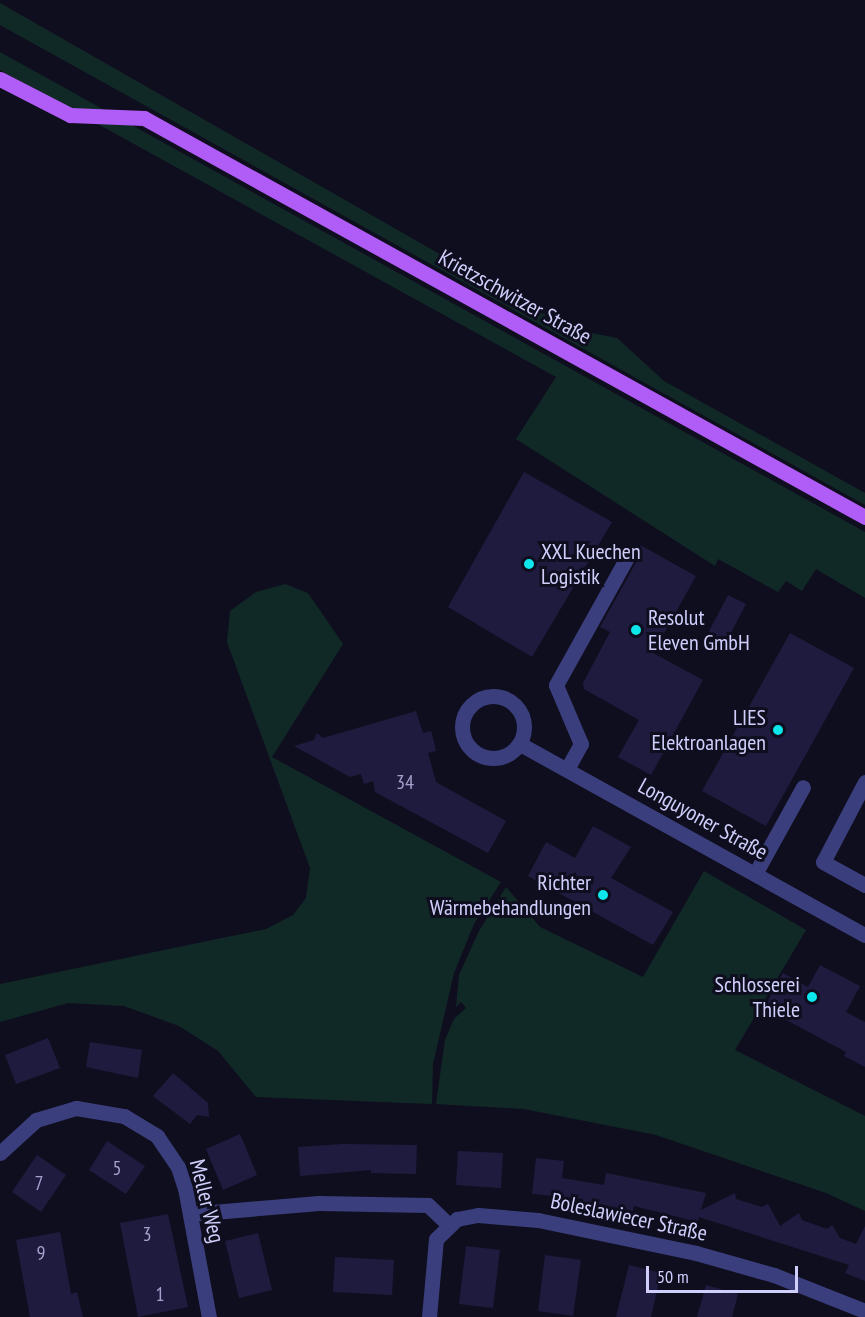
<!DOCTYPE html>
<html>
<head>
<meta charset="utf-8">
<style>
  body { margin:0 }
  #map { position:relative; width:865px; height:1317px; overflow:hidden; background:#0f0e1f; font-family:"PT Sans Narrow",sans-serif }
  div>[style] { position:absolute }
  .green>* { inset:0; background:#112926 }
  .building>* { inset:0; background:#1f1b3f }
  .minor>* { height:15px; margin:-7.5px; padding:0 7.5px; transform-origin:7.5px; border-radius:7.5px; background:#3b3e7c }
  .minor>.ring { margin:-7.5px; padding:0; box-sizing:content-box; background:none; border:15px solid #3b3e7c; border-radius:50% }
  .major>* { height:15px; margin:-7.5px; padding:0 7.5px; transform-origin:7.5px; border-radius:7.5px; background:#b05cf6 }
  .dots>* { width:16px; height:16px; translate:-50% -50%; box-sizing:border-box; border:3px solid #0f0e1f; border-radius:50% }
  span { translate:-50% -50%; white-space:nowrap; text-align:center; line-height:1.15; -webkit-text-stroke:6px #0f0e1f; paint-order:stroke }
  .number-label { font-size:20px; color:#a4a2cd }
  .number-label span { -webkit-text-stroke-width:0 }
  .street-label { font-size:22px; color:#d0cffc }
  .poi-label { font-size:22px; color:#d0cffc }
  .left { translate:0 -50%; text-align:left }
  .right { translate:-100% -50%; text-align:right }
  .scale { position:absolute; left:646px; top:1266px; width:152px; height:27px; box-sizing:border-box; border:3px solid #d0cffc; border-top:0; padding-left:8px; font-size:18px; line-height:21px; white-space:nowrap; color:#d0cffc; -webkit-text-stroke:4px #0f0e1f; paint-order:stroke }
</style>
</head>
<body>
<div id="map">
  <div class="green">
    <i style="clip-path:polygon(0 3px,571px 329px,617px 338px,664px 381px,865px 493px,865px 505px,0 25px)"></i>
    <i style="clip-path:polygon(0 52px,865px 532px,865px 598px,816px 569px,802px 591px,786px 581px,778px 592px,718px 559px,715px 566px,516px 439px,556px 377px,0 70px)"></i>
    <i style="clip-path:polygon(285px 584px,308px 593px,343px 644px,272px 757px,501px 882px,474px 924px,454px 973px,433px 1064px,432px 1104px,256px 1097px,218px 1051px,179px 1026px,124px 1006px,68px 1003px,0 1022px,0 984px,266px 929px,293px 915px,306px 898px,310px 868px,227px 642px,230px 611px,256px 592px)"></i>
    <i style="clip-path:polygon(704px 871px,806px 930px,735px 1050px,865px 1116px,865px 1211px,826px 1193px,656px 1135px,524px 1109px,436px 1104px,445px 1040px,454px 1019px,466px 1008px,461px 1002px,456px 1007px,459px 975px,479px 931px,506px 887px,540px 927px,643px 977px)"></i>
  </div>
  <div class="building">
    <i style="clip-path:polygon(524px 472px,612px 522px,532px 657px,448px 607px)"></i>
    <i style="clip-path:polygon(640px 545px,696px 576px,653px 653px,703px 680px,651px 775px,618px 757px,639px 720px,584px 689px,583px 683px,610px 632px,600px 627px,638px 559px)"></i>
    <i style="clip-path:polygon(728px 595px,746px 604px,722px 650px,704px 641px)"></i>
    <i style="clip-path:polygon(790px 633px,854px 668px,766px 826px,702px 791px)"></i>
    <i style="clip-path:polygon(416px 711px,423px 733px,431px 731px,434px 742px,436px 751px,428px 753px,436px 782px,506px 821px,488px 853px,375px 792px,373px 781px,364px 784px,361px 774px,350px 777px,294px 746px,314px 740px,317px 733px,323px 738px)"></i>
    <i style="clip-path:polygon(593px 826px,631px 847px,611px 878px,673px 912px,653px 945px,528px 876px,546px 842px,575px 858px)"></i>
    <i style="clip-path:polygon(820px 965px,860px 986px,846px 1012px,865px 1022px,865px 1067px,844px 1056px,846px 1052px,764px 1008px,783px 973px,808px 987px)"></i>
    <i style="clip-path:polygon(48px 1038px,60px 1068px,16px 1084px,5px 1055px)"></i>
    <i style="clip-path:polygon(90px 1042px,142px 1050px,138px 1078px,86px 1067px)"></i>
    <i style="clip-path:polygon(173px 1073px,208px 1103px,209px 1117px,197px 1115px,190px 1124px,153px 1096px)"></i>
    <i style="clip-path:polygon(240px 1134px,257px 1175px,223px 1190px,206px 1149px)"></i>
    <i style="clip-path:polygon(107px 1141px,145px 1166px,126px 1194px,89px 1170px)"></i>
    <i style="clip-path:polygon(342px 1144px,417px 1145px,416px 1174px,371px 1173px,371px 1170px,300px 1176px,298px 1147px)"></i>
    <i style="clip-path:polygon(458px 1151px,503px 1153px,501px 1188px,456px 1185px)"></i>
    <i style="clip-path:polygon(37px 1155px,66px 1175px,41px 1212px,12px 1192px)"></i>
    <i style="clip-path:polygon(536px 1158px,564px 1161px,562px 1178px,604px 1185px,606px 1173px,706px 1193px,701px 1210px,735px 1193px,736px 1199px,762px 1207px,768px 1204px,780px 1226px,799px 1213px,802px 1220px,827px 1229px,832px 1225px,840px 1238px,856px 1244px,865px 1226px,865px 1281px,845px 1273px,849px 1265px,699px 1217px,698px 1222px,634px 1206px,633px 1211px,583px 1203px,583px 1199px,532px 1194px)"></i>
    <i style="clip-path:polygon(168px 1214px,188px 1307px,138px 1317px,120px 1223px)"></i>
    <i style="clip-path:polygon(60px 1232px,71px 1294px,77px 1292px,83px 1317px,30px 1317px,16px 1240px)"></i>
    <i style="clip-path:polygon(258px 1233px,272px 1290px,239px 1298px,225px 1241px)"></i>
    <i style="clip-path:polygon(466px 1246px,500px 1250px,493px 1308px,459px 1304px)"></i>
    <i style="clip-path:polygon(545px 1255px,581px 1260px,573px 1316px,538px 1311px)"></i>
    <i style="clip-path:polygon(335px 1257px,394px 1260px,392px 1295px,333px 1292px)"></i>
    <i style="clip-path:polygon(629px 1265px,661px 1273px,651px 1317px,616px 1317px)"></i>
    <i style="clip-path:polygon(706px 1285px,738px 1294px,732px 1317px,697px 1317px)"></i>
  </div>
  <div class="minor">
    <i class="ring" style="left:462px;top:696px;width:47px;height:47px"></i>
    <i style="left:520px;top:744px;width:394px;rotate:29deg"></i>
    <i style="left:567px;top:769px;width:29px;rotate:-61deg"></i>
    <i style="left:581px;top:744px;width:64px;rotate:-113deg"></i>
    <i style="left:556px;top:685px;width:150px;rotate:-60.9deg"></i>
    <i style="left:865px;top:782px;width:90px;rotate:117.7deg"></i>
    <i style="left:823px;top:862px;width:48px;rotate:28.7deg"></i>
    <i style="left:755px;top:874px;width:99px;rotate:-61.1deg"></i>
    <i style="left:0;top:1153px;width:49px;rotate:-42.5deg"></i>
    <i style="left:36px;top:1120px;width:42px;rotate:-16.7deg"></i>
    <i style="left:76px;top:1108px;width:49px;rotate:9.5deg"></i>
    <i style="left:124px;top:1116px;width:39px;rotate:31deg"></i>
    <i style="left:157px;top:1136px;width:37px;rotate:56deg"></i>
    <i style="left:178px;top:1167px;width:22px;rotate:72deg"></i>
    <i style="left:185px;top:1188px;width:131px;rotate:79.5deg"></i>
    <i style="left:190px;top:1214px;width:129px;rotate:-4.9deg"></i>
    <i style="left:319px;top:1203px;width:109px;rotate:1.1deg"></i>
    <i style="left:428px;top:1205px;width:28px;rotate:44deg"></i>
    <i style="left:429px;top:1317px;width:78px;rotate:-84.9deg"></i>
    <i style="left:436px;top:1239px;width:29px;rotate:-44deg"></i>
    <i style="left:457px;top:1219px;width:21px;rotate:-11deg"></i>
    <i style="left:478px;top:1215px;width:60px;rotate:4.8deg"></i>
    <i style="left:538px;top:1220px;width:161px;rotate:11.8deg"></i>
    <i style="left:696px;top:1253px;width:81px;rotate:15.8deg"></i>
    <i style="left:774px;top:1275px;width:98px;rotate:21.6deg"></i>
  </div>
  <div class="major">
    <i style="left:0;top:79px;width:79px;rotate:27.2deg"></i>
    <i style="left:70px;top:115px;width:74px;rotate:2.3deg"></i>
    <i style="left:144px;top:118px;width:824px;rotate:28.96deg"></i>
  </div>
  <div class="dots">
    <i style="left:529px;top:564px;background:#0de6ea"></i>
    <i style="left:636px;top:630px;background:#0de6ea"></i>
    <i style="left:778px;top:730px;background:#0de6ea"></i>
    <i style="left:603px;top:895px;background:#0de6ea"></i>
    <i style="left:812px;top:997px;background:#0de6ea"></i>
  </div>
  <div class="number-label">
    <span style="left:405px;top:782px">34</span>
    <span style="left:117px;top:1168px">5</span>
    <span style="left:39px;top:1183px">7</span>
    <span style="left:147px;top:1234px">3</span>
    <span style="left:41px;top:1253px">9</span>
    <span style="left:160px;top:1294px">1</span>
  </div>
  <div class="street-label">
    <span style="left:515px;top:297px;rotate:29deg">Krietzschwitzer Straße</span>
    <span style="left:703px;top:819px;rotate:29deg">Longuyoner Straße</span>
    <span style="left:207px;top:1201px;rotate:76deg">Meller Weg</span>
    <span style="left:629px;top:1217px;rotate:12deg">Boleslawiecer Straße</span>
  </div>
  <div class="poi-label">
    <span class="left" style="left:541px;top:564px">XXL Kuechen<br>Logistik</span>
    <span class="left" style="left:648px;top:630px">Resolut<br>Eleven GmbH</span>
    <span class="right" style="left:766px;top:730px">LIES<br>Elektroanlagen</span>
    <span class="right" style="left:591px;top:895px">Richter<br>Wärmebehandlungen</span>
    <span class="right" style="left:800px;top:997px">Schlosserei<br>Thiele</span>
  </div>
  <div class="scale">50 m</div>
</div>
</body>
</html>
